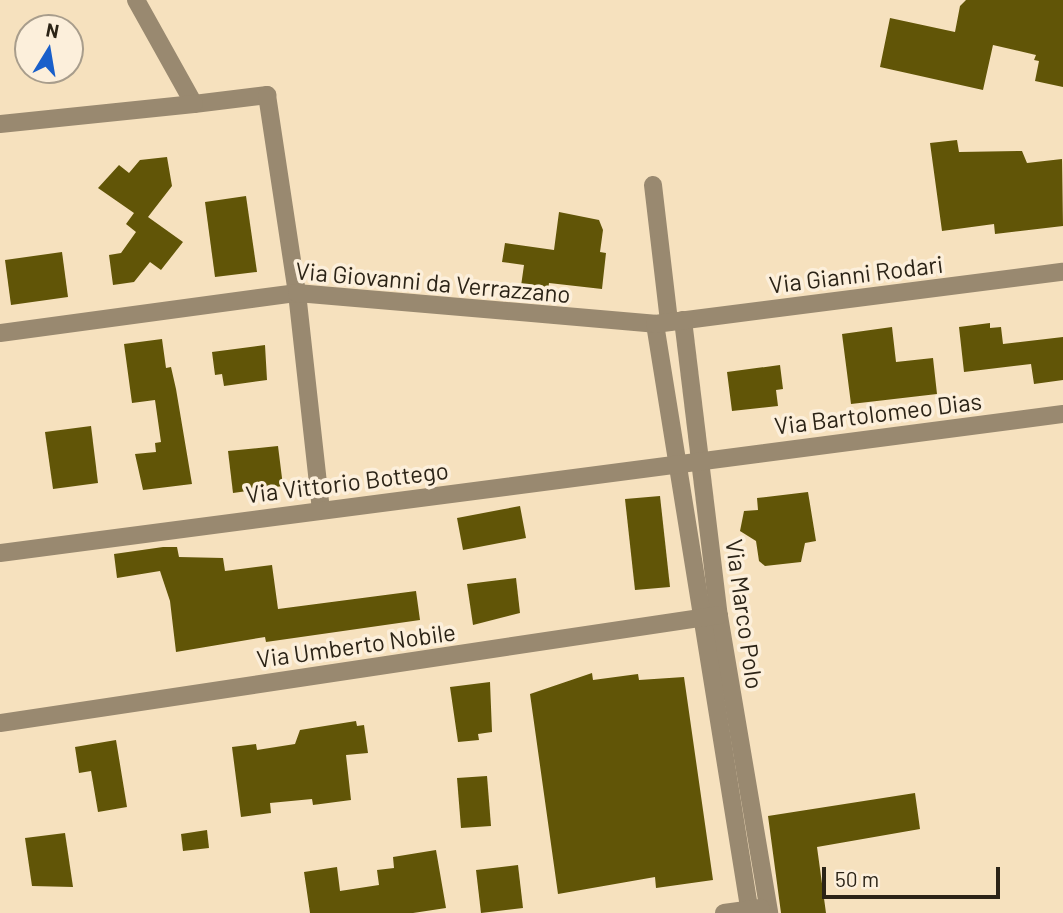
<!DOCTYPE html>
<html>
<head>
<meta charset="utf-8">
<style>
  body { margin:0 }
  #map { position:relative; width:1063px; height:913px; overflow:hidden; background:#f6e1be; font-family:Barlow,sans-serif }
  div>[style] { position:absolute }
  .building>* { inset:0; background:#615507 }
  .street>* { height:18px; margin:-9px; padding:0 9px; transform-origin:9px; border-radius:9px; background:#998970 }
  span { translate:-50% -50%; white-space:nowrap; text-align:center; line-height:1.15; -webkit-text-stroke:7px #fcefdb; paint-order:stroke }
  .street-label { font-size:24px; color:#2b2316 }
  .north { position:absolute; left:14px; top:14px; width:70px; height:70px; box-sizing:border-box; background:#fcefdb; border:2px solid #a89d8c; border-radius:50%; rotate:11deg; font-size:19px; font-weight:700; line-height:28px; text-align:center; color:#2b2316 }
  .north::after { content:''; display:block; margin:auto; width:24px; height:32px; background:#195fca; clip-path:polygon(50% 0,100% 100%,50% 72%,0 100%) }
  .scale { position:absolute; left:822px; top:867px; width:178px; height:32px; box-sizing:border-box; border:4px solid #2b2316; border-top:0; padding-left:9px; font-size:21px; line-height:24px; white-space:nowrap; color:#2b2316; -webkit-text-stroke:5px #fcefdb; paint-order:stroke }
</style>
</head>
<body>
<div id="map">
  <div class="building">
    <i style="clip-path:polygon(966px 0,1063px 0,1063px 87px,1035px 81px,1039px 61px,1034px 60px,1036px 55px,993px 45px,983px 90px,880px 67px,890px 18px,955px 32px,960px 6px)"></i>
    <i style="clip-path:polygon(957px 140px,959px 152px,1022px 151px,1027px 163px,1062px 159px,1063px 226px,995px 234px,994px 224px,942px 231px,930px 143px)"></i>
    <i style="clip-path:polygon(167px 157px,172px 186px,148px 217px,183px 242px,161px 270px,150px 262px,134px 282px,113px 285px,109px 255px,121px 253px,136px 232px,126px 224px,134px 213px,98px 188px,119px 165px,129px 173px,140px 160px)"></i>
    <i style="clip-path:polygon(246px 196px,257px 272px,215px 277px,205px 202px)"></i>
    <i style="clip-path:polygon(559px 212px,599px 220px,603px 230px,600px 252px,606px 253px,602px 289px,549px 283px,548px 290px,521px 286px,524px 265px,502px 262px,505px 243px,554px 250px)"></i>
    <i style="clip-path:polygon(62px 252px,68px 297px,11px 305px,5px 260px)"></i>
    <i style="clip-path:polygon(990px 323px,990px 328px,1001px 327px,1003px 344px,1063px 337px,1063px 380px,1034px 384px,1031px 364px,964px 372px,959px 327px)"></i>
    <i style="clip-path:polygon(892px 327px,896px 362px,933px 358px,937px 394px,851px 404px,842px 334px)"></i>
    <i style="clip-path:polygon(162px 339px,166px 368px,171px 367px,176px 389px,192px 484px,143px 490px,135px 454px,156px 452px,155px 443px,161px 442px,155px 400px,132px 403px,124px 344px)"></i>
    <i style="clip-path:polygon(265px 345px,267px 380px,224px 386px,222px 374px,215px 375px,212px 352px)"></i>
    <i style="clip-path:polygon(780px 365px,783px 389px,776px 390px,778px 406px,732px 411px,727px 372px)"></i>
    <i style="clip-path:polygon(91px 426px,98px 483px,53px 489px,45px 432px)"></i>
    <i style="clip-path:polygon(278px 446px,283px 486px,233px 493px,228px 451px)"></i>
    <i style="clip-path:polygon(808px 492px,816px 541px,805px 543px,801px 562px,765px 566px,759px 561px,756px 541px,740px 531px,744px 511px,758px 510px,757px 498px)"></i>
    <i style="clip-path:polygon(660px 496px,670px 587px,635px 590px,625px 499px)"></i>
    <i style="clip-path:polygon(520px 506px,526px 538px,463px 550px,457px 518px)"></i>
    <i style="clip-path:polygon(163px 547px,177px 547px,179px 557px,223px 558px,225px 571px,272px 565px,278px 609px,416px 591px,420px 620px,266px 642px,265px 637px,176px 652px,170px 601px,160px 571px,117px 578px,114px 554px)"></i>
    <i style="clip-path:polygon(516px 578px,520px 613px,473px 625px,467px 584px)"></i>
    <i style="clip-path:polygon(592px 673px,593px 680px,638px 674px,639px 680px,684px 677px,713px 880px,656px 888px,655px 877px,558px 894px,530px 694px)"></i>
    <i style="clip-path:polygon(490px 682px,492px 732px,478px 734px,479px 740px,458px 742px,450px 687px)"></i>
    <i style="clip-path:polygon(356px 721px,357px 726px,364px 725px,368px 753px,346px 755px,351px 800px,313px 805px,312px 799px,270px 803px,271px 813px,241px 817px,232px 747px,256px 744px,257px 750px,295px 744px,300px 730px)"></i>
    <i style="clip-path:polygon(116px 740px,127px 807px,98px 812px,91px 771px,79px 773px,75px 747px)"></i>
    <i style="clip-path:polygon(487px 776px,491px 826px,461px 828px,457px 778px)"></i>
    <i style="clip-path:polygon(915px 793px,920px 829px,817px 847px,826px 913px,781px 913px,768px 816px)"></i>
    <i style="clip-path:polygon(207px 830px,209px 848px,183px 851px,181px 834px)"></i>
    <i style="clip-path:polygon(65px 833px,73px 887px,32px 886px,25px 838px)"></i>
    <i style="clip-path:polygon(436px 850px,446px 908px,413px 913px,310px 913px,304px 872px,337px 867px,340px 891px,379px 885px,377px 870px,394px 868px,393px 857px)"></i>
    <i style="clip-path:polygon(518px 865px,523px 908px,481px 913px,476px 870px)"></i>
  </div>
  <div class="street">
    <i style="left:136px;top:0;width:119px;rotate:60.9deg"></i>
    <i style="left:194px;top:104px;width:74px;rotate:-7deg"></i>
    <i style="left:267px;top:95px;width:200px;rotate:81.4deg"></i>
    <i style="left:297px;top:293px;width:217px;rotate:83.7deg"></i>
    <i style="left:0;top:124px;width:195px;rotate:-5.9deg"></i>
    <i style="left:653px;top:185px;width:138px;rotate:83.3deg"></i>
    <i style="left:683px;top:320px;width:298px;rotate:83.1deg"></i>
    <i style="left:719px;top:616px;width:301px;rotate:80.4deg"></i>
    <i style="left:655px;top:324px;width:597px;rotate:80.84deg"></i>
    <i style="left:0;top:333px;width:300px;rotate:-7.7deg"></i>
    <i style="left:297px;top:293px;width:359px;rotate:4.9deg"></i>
    <i style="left:655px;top:324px;width:411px;rotate:-7.3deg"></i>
    <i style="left:0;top:553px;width:1072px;rotate:-7.45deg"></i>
    <i style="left:0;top:723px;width:727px;rotate:-8.54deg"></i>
    <i style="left:724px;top:913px;width:37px;rotate:-8deg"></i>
  </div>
  <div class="street-label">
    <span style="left:856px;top:274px;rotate:-7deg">Via Gianni Rodari</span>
    <span style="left:433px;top:282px;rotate:5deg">Via Giovanni da Verrazzano</span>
    <span style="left:878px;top:413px;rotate:-7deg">Via Bartolomeo Dias</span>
    <span style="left:347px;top:482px;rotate:-7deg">Via Vittorio Bottego</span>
    <span style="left:745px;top:614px;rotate:82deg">Via Marco Polo</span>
    <span style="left:356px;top:645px;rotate:-8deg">Via Umberto Nobile</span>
  </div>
  <div class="north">N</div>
  <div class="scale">50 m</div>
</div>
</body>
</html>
